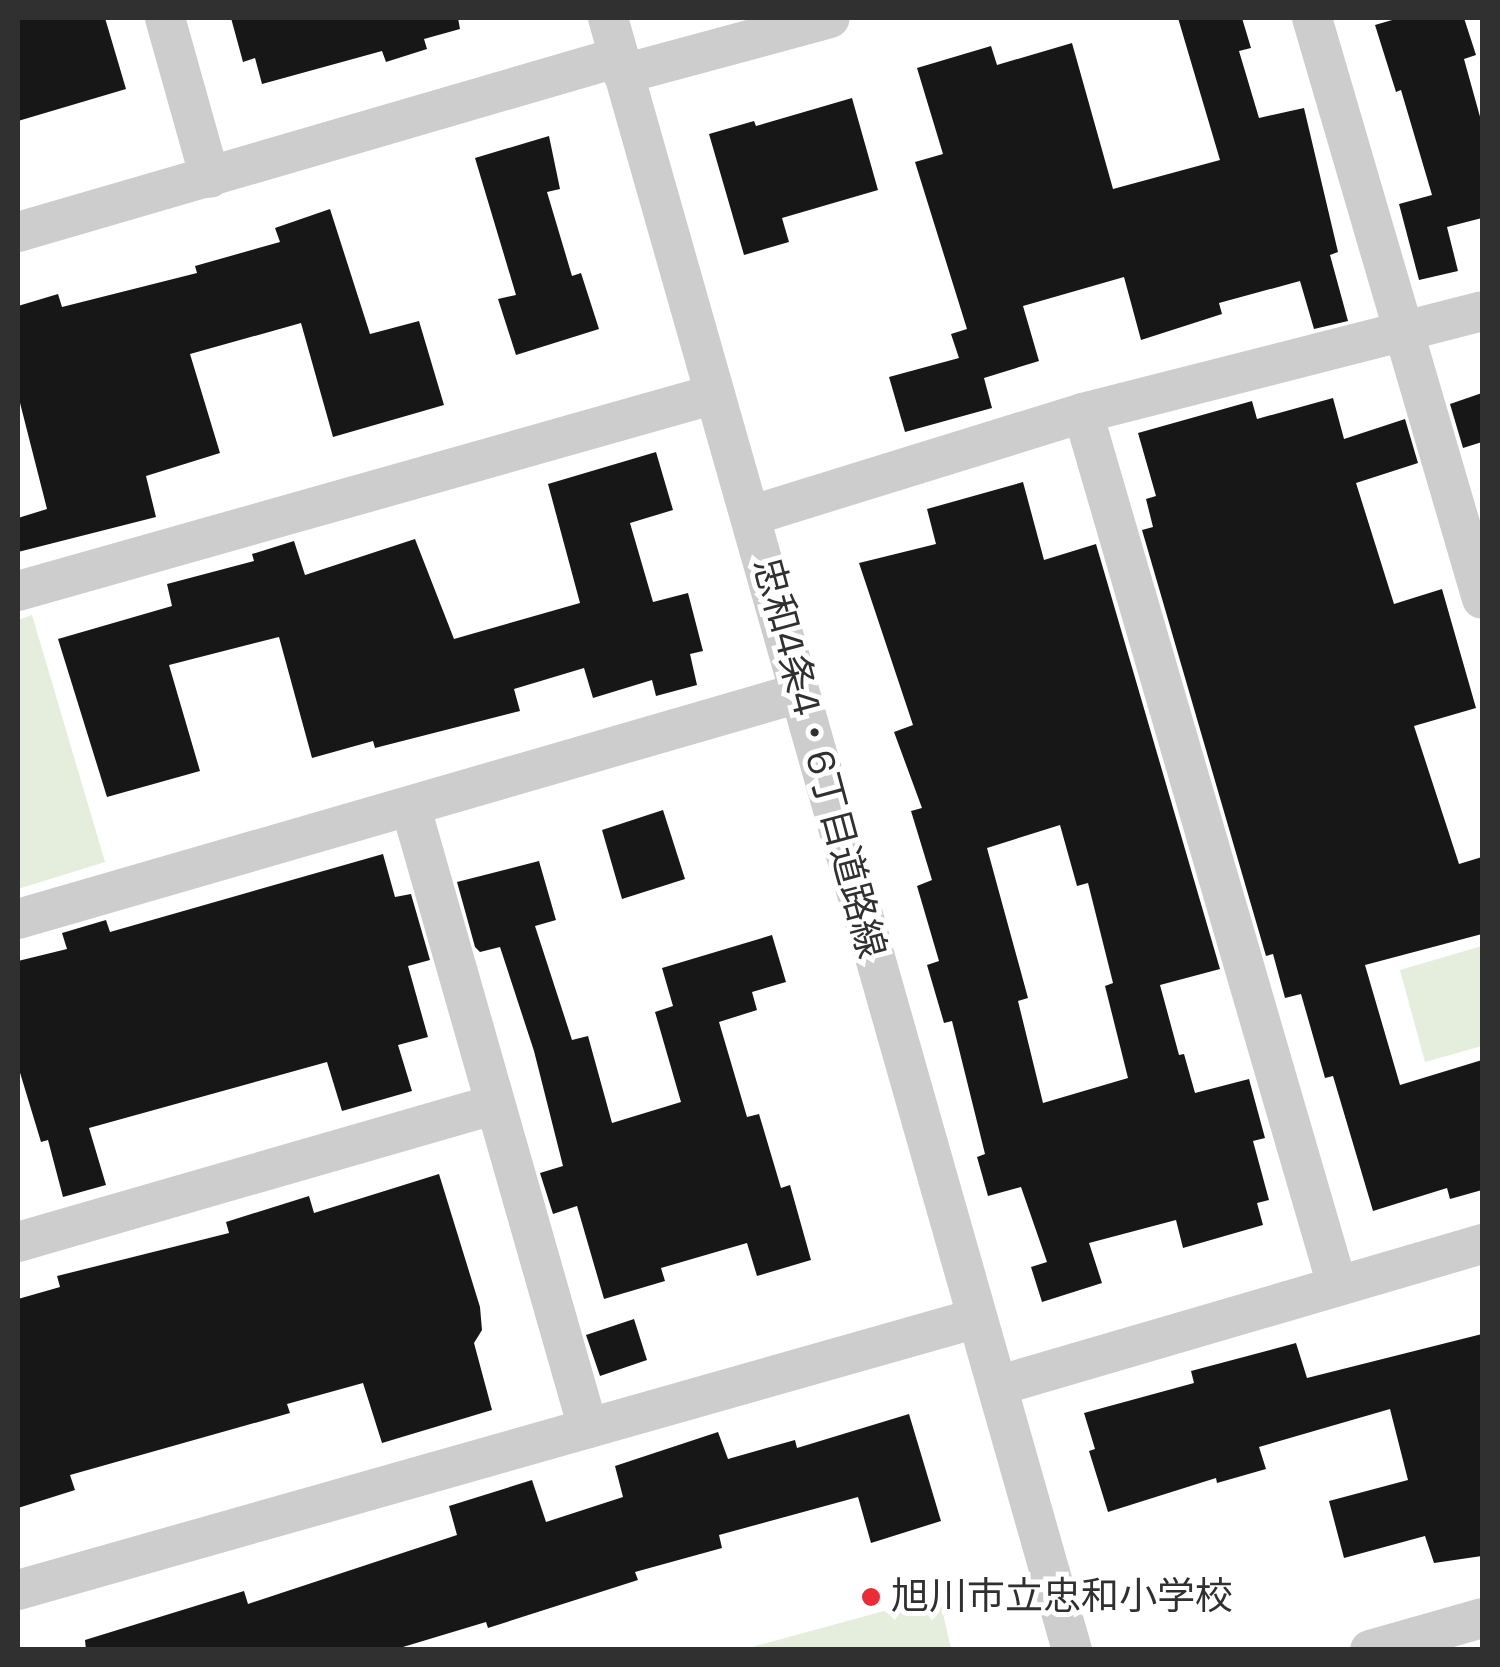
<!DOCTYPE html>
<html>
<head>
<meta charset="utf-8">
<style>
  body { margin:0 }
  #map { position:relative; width:1500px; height:1667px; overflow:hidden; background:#fff; font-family:"Space Grotesk","Noto Sans JP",sans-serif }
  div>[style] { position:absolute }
  .green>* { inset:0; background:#e5eddd }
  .building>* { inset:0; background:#171717 }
  .street>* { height:40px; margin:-20px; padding:0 20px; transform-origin:20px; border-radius:20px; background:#cdcdcd }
  .dots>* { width:28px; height:28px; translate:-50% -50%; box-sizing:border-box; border:5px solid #fff; border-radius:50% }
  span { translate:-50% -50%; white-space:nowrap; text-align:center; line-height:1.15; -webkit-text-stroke:10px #fff; paint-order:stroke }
  .street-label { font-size:38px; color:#303030 }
  .poi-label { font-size:38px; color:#303030 }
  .left { translate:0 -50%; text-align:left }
  .frame { position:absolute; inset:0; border:20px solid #303030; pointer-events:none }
</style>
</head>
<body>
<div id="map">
  <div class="green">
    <i style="clip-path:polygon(32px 615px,105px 862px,18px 889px,18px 620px)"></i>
    <i style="clip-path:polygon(1482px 946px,1482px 1046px,1425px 1062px,1400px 970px)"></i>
    <i style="clip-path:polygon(939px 1596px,951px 1649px,745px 1649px)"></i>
  </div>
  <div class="building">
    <i style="clip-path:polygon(18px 18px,105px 18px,126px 89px,18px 121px)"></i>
    <i style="clip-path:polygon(231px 18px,458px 18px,460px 29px,424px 39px,427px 49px,386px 62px,382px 51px,262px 84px,255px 58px,243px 62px)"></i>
    <i style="clip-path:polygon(1178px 18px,1242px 18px,1251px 48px,1239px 51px,1259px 118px,1304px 108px,1338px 252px,1330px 255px,1348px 321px,1314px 329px,1300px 281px,1219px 303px,1222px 314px,1141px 340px,1124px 277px,1023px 306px,1039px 361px,984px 378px,992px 408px,905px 432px,889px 377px,959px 358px,951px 334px,967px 329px,915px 162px,943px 154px,917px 68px,991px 46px,997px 65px,1072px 43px,1113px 189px,1220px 160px)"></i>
    <i style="clip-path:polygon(1399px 18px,1464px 18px,1476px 55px,1464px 59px,1482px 124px,1482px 218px,1447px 227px,1458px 271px,1419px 280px,1399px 204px,1432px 195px,1401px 90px,1396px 92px,1375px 25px)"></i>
    <i style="clip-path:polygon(852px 98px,878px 190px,782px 218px,789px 242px,744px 255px,709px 134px,754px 121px,756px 126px)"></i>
    <i style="clip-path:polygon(549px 136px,560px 189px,547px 192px,572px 276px,581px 273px,599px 329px,516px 355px,498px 299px,516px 295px,475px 158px)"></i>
    <i style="clip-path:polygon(330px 209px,370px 334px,419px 321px,444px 405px,333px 437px,301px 323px,190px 354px,220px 453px,146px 476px,156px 517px,18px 552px,18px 518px,47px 509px,18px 395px,18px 306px,58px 294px,62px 307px,197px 273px,195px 266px,280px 242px,275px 228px)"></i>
    <i style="clip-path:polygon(1482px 393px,1482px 442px,1463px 448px,1450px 404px)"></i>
    <i style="clip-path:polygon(1333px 398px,1344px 439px,1405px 419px,1418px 463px,1356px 483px,1394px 604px,1442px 589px,1476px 708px,1414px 726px,1459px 864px,1482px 857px,1482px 934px,1365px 965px,1400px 1085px,1482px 1060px,1482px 1190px,1450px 1199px,1447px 1188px,1373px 1211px,1333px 1076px,1325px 1078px,1301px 994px,1285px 998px,1273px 954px,1266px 956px,1142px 530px,1153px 527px,1146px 499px,1156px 496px,1138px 433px,1252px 401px,1257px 419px)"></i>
    <i style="clip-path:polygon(656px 452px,673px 510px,630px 523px,653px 602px,688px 593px,703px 651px,690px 654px,697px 685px,656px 696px,652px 680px,593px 698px,584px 668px,514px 689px,520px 711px,375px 748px,373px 741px,312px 758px,279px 637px,169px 665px,200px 771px,107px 797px,58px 639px,172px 606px,167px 584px,254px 561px,252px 554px,294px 541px,305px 575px,415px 539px,454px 639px,580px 603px,548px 484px)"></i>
    <i style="clip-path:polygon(evenodd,1023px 482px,1044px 560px,1096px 544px,1220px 969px,1160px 985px,1179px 1055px,1184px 1054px,1195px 1093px,1249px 1079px,1265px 1138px,1253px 1141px,1269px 1200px,1257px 1203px,1263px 1225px,1183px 1248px,1176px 1220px,1089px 1243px,1102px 1283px,1042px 1302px,1031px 1267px,1047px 1262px,1021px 1187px,988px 1196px,977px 1157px,985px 1154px,952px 1021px,944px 1023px,927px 965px,939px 961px,917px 886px,932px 880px,911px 811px,922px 808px,894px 732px,913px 725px,859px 563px,936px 544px,927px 509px,1023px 482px,1060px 825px,1077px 886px,1088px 883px,1113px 983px,1105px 986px,1128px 1078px,1043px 1103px,1018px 1001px,1028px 998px,987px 848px,1060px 825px)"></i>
    <i style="clip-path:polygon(663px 810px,685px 879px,622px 899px,602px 830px)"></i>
    <i style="clip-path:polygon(383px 854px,395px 897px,411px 894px,430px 960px,408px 966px,428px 1037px,398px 1045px,412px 1091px,342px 1111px,327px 1062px,89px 1128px,106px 1185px,63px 1197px,48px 1140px,41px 1142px,18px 1066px,18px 961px,67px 949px,62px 933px,106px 920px,110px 932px)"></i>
    <i style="clip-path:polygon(539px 861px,556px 920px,535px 926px,572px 1040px,588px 1036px,612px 1123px,681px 1102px,655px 1012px,673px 1006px,662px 968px,772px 935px,786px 982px,752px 992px,757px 1010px,719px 1022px,747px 1117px,759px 1114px,781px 1188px,790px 1185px,811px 1260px,757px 1276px,747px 1243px,661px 1268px,665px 1281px,604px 1299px,577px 1206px,553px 1214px,540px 1173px,563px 1166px,534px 1051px,500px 947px,480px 952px,475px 947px,457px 882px)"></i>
    <i style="clip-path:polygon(439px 1174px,480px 1307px,482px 1330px,474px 1343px,492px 1410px,382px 1443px,363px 1383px,287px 1404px,290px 1413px,70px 1475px,75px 1490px,18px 1508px,18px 1299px,60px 1287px,57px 1276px,229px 1233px,226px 1222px,309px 1196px,314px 1213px)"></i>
    <i style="clip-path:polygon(634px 1319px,647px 1360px,600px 1376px,586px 1335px)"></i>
    <i style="clip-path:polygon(1482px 1334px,1482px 1556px,1434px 1563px,1425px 1536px,1344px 1558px,1329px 1501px,1408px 1480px,1390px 1409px,1259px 1447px,1266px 1469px,1217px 1483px,1216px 1478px,1108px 1512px,1089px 1451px,1095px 1449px,1084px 1413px,1194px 1383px,1191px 1371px,1296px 1343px,1307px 1378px)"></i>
    <i style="clip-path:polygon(909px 1414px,941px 1521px,871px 1543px,858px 1497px,719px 1535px,722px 1548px,635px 1572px,638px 1580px,488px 1628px,486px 1622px,393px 1650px,86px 1650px,85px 1640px,244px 1591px,248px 1604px,457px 1535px,449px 1506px,532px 1480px,546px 1522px,623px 1497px,615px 1466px,718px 1432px,728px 1459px,795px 1440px,797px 1448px)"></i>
  </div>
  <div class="street">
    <i style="left:165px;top:18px;width:166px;rotate:74.3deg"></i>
    <i style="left:608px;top:18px;width:1697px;rotate:74.13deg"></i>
    <i style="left:1312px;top:18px;width:605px;rotate:73.69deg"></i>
    <i style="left:623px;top:74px;width:214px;rotate:-15.1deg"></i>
    <i style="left:18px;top:232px;width:626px;rotate:-16.23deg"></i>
    <i style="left:1083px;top:413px;width:908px;rotate:73.76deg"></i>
    <i style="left:753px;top:515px;width:345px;rotate:-17.2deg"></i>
    <i style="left:1083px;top:413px;width:412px;rotate:-14.3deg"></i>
    <i style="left:18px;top:591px;width:724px;rotate:-15.78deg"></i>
    <i style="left:411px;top:808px;width:645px;rotate:74.07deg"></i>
    <i style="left:18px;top:919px;width:813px;rotate:-16.14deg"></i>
    <i style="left:18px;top:1242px;width:495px;rotate:-16.1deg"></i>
    <i style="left:997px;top:1386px;width:505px;rotate:-16.32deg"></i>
    <i style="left:18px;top:1590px;width:997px;rotate:-15.83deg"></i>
    <i style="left:1370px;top:1650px;width:116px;rotate:-15.9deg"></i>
  </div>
  <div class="dots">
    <i style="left:871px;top:1597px;background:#ed2b34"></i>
  </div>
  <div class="street-label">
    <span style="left:819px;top:758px;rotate:75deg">忠和4条4・6丁目道路線</span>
  </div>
  <div class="poi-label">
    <span class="left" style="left:891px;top:1597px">旭川市立忠和小学校</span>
  </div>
  <div class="frame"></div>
</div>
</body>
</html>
